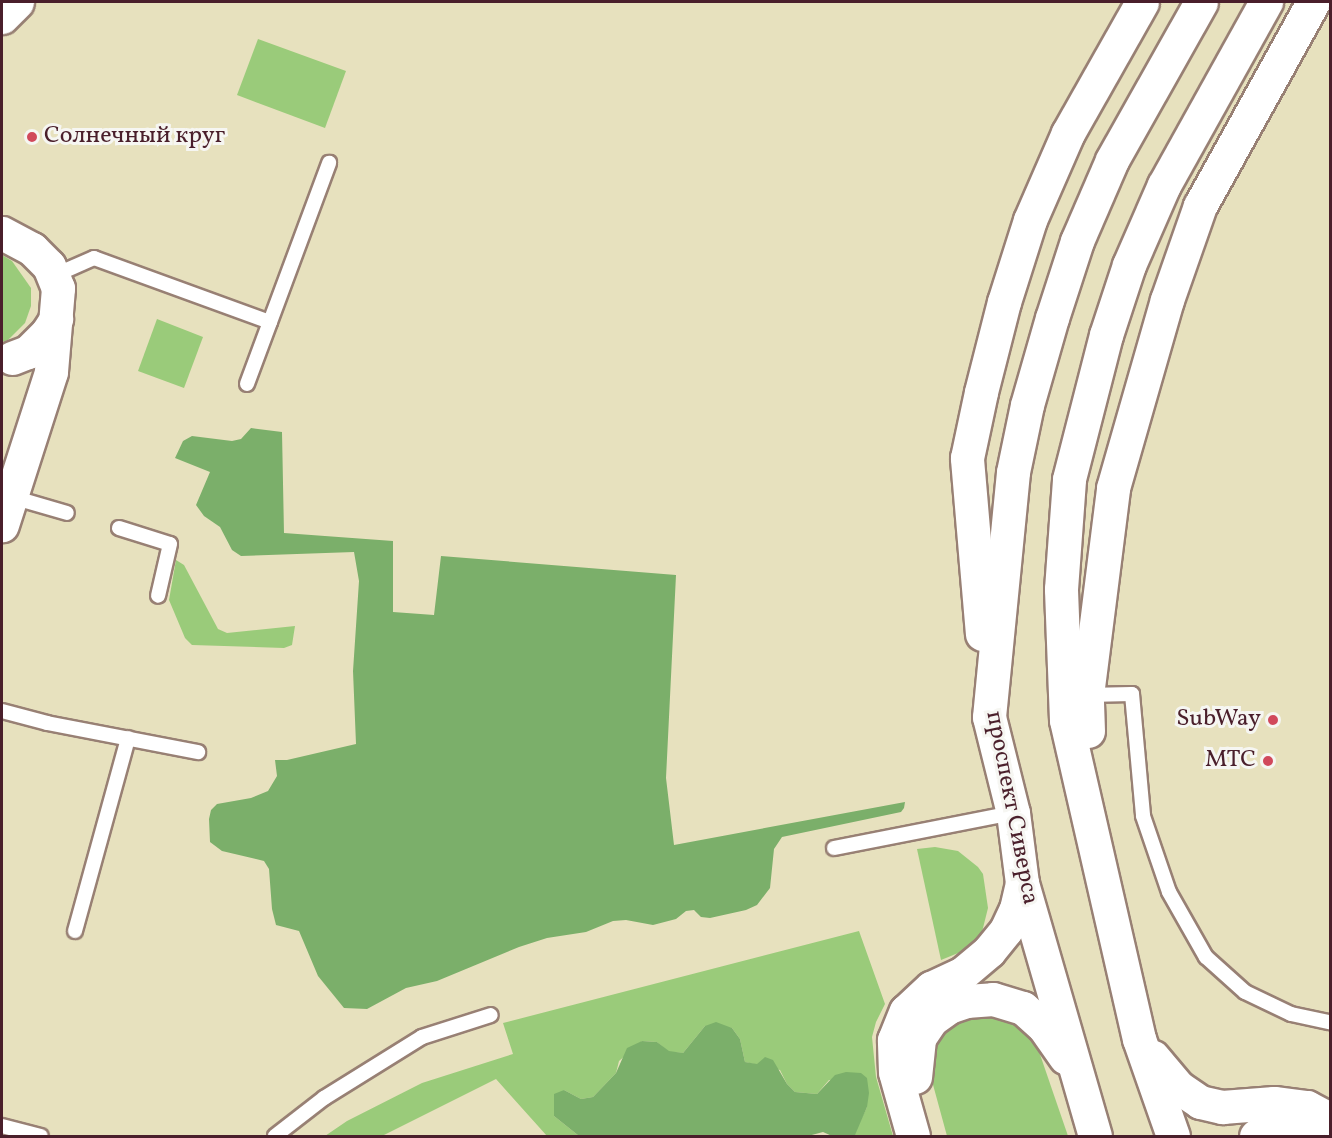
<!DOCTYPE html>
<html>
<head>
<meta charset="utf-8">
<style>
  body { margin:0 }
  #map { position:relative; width:1332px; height:1138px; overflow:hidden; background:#e7e1be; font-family:Vollkorn,serif }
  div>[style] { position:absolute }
  .green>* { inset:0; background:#9acb7a }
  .forest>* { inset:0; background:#7baf6a }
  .roads { filter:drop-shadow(2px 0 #988074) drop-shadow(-2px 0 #988074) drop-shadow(0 2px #988074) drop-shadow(0 -2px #988074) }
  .service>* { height:14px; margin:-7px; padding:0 7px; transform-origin:7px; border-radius:7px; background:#fff }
  .tertiary>* { height:33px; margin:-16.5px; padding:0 16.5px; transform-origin:16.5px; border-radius:16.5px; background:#fff }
  .primary>* { height:33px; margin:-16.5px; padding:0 16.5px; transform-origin:16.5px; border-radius:16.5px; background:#fff }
  .dots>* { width:16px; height:16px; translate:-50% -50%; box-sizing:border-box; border:3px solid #f6f6f2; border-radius:50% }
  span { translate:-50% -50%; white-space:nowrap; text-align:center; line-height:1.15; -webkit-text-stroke:6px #f6f6f2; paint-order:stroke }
  .poi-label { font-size:24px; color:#4a1f2b }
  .left { translate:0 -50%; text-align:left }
  .right { translate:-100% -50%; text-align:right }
  .street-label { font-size:24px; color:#4a1f2b }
  .frame { position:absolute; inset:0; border:3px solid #4a1f2b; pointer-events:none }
</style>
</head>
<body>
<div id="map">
  <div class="green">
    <i style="clip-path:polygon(258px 39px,346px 71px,325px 128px,237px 95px)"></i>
    <i style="clip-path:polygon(2px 255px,12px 261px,31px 288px,31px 306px,25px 323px,8px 340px,2px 342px)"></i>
    <i style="clip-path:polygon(157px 319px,203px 337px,184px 388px,138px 371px)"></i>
    <i style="clip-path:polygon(176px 560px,184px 565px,218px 629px,227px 633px,295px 626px,292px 645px,284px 648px,192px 645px,185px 638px,169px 600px)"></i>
    <i style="clip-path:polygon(935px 847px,958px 851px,978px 867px,983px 874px,988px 908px,981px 936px,968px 949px,941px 960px,917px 849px)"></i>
    <i style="clip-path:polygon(859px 931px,885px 1004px,876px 1022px,872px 1037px,876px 1077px,893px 1136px,853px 1136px,867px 1107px,867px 1078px,829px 1080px,817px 1094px,795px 1092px,787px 1084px,780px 1070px,745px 1062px,740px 1039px,732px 1028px,705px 1026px,683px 1053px,669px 1052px,657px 1042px,642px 1041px,619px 1061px,616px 1073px,593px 1097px,581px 1099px,564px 1090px,554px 1116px,579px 1136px,547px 1136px,496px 1079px,382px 1136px,325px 1136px,347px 1121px,422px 1083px,513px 1054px,503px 1023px)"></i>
    <i style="clip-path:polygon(997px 1009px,1033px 1034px,1068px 1136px,947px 1136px,929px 1070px,932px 1040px,944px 1021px)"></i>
  </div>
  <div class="forest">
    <i style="clip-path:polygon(251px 428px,282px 432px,284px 533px,393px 541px,393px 612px,434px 615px,441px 556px,676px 575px,666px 778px,674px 845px,905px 802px,904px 808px,901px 812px,782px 837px,774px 849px,770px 888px,757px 905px,746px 910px,710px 918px,701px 917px,694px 910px,686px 911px,676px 919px,653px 925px,626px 920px,613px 921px,586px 932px,547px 938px,519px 947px,437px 981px,406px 988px,367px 1009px,344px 1008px,318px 976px,299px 931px,276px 925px,272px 909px,269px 869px,264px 861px,222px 851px,210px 842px,209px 819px,211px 810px,217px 804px,251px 798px,268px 791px,277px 776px,275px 760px,287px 760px,356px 744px,353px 671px,359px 581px,354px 552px,241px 556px,232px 550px,220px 527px,204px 516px,196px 505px,210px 472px,175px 458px,183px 441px,192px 436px,232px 441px,241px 439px)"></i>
    <i style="clip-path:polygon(716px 1022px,732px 1028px,740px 1039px,745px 1062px,757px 1064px,765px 1057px,773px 1060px,787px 1084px,795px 1092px,817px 1094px,835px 1075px,846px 1072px,861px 1073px,867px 1078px,869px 1093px,867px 1107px,855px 1135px,832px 1136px,823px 1132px,808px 1136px,579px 1136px,554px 1116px,554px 1094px,564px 1090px,581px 1099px,593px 1097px,616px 1073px,627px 1048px,642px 1041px,657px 1042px,669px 1051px,683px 1053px,705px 1026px)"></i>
  </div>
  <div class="roads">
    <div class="service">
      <i style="left:53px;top:276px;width:45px;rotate:-23.7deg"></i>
      <i style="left:94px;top:258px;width:187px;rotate:20deg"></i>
      <i style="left:270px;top:322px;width:66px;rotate:110.4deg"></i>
      <i style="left:270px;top:322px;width:170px;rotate:-69.6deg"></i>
      <i style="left:12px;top:497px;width:57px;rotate:16.2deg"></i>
      <i style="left:119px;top:528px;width:53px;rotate:17.4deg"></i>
      <i style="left:170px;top:544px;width:53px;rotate:103deg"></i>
      <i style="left:1087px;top:695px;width:45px;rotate:-1.3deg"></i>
      <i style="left:1132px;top:694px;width:122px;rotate:84.8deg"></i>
      <i style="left:1143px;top:816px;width:80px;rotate:71.1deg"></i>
      <i style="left:1169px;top:892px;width:75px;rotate:60.4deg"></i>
      <i style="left:1206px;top:957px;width:52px;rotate:41.9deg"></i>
      <i style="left:1245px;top:992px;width:51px;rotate:25.6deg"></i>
      <i style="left:1291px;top:1014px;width:40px;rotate:12deg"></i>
      <i style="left:2px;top:711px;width:47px;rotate:14.9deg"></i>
      <i style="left:47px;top:723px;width:154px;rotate:10.9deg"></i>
      <i style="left:834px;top:848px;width:182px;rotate:-11.1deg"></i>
      <i style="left:75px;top:931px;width:200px;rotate:-74.6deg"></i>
      <i style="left:2px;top:1126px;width:40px;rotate:14.4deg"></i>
      <i style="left:275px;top:1136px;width:62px;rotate:-37.8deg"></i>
      <i style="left:324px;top:1098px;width:115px;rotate:-31.9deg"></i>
      <i style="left:422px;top:1037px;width:72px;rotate:-17.7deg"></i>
    </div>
    <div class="tertiary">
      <i style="left:2px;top:17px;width:21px;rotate:-45deg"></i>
      <i style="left:2px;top:233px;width:34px;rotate:28deg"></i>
      <i style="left:32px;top:249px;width:24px;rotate:45deg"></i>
      <i style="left:49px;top:266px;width:24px;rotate:68deg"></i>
      <i style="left:58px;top:288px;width:84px;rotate:94.8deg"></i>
      <i style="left:51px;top:372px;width:161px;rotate:107.8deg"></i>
      <i style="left:12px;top:358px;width:17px;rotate:-21deg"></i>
      <i style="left:28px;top:352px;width:27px;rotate:-45deg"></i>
      <i style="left:47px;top:333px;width:17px;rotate:-57deg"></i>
    </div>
    <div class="primary">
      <i style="left:982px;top:634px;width:177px;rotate:-94.9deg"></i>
      <i style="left:967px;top:458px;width:67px;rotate:-78deg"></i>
      <i style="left:981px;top:392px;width:93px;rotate:-75.7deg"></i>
      <i style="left:1004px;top:302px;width:86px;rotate:-72.4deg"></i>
      <i style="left:1030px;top:220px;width:95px;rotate:-66.4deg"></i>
      <i style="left:1068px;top:133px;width:150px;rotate:-60.5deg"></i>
      <i style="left:1088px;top:731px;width:36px;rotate:-92deg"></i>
      <i style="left:1087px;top:695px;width:209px;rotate:-82.8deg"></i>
      <i style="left:1113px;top:488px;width:196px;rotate:-74deg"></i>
      <i style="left:1167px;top:300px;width:100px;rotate:-70.7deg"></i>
      <i style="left:1200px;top:206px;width:233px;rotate:-61deg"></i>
      <i style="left:1153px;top:1057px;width:39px;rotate:50deg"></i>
      <i style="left:1178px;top:1087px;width:27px;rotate:34deg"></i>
      <i style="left:1200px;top:1102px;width:23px;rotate:13deg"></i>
      <i style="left:1222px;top:1107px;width:52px;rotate:-4.4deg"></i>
      <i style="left:1274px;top:1103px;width:33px;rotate:7deg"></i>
      <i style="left:1307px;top:1107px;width:26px;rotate:28deg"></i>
      <i style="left:915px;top:1077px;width:39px;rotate:-84deg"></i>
      <i style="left:919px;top:1038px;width:22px;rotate:-56deg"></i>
      <i style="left:931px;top:1020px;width:22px;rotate:-36deg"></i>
      <i style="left:949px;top:1007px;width:18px;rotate:-19deg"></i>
      <i style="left:966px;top:1001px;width:27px;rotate:-4deg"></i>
      <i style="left:993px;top:999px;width:31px;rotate:17deg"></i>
      <i style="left:1023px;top:1008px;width:28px;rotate:42deg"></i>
      <i style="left:1044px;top:1027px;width:37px;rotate:55deg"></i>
      <i style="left:913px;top:1136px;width:66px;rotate:-105.7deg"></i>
      <i style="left:895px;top:1072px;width:32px;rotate:-92deg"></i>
      <i style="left:894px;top:1040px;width:31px;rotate:-68deg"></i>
      <i style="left:906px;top:1011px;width:34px;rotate:-43deg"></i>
      <i style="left:931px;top:988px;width:35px;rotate:-25deg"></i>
      <i style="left:963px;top:973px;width:34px;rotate:-40deg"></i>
      <i style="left:989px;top:951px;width:27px;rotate:-51deg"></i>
      <i style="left:1006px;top:930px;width:23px;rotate:-65deg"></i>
      <i style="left:1016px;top:909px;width:27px;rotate:-77deg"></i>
      <i style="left:1095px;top:1136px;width:263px;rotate:-106.1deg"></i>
      <i style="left:1022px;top:883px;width:71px;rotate:-97.3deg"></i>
      <i style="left:1013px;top:813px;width:99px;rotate:-104deg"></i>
      <i style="left:989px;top:717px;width:246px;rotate:-84.4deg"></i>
      <i style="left:1013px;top:472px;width:68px;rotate:-78.2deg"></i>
      <i style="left:1027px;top:405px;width:91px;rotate:-74deg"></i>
      <i style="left:1052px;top:318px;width:81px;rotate:-72deg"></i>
      <i style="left:1077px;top:241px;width:88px;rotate:-66.6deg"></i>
      <i style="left:1112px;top:160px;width:181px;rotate:-60.6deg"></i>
      <i style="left:1173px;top:1136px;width:103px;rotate:-109.3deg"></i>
      <i style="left:1139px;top:1039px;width:327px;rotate:-102.9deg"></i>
      <i style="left:1066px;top:720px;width:131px;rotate:-92.2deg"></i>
      <i style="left:1061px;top:589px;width:110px;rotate:-85.8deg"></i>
      <i style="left:1069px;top:479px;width:149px;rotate:-75.6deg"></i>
      <i style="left:1106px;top:335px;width:74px;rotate:-71.8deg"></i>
      <i style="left:1129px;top:265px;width:87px;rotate:-66.4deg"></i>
      <i style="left:1164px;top:185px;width:210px;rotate:-60.9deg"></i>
      <i style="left:1256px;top:1136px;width:22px;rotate:-18deg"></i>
      <i style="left:1277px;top:1129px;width:31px;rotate:13deg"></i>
    </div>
  </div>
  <div class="dots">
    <i style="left:32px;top:137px;background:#d1495b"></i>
    <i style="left:1273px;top:720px;background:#d1495b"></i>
    <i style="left:1268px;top:761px;background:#d1495b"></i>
  </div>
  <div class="poi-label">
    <span class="left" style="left:44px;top:137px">Солнечный круг</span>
    <span class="right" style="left:1261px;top:720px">SubWay</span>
    <span class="right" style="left:1256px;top:761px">МТС</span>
  </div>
  <div class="street-label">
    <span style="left:1011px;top:808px;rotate:79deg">проспект Сиверса</span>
  </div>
  <div class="frame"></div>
</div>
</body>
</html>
